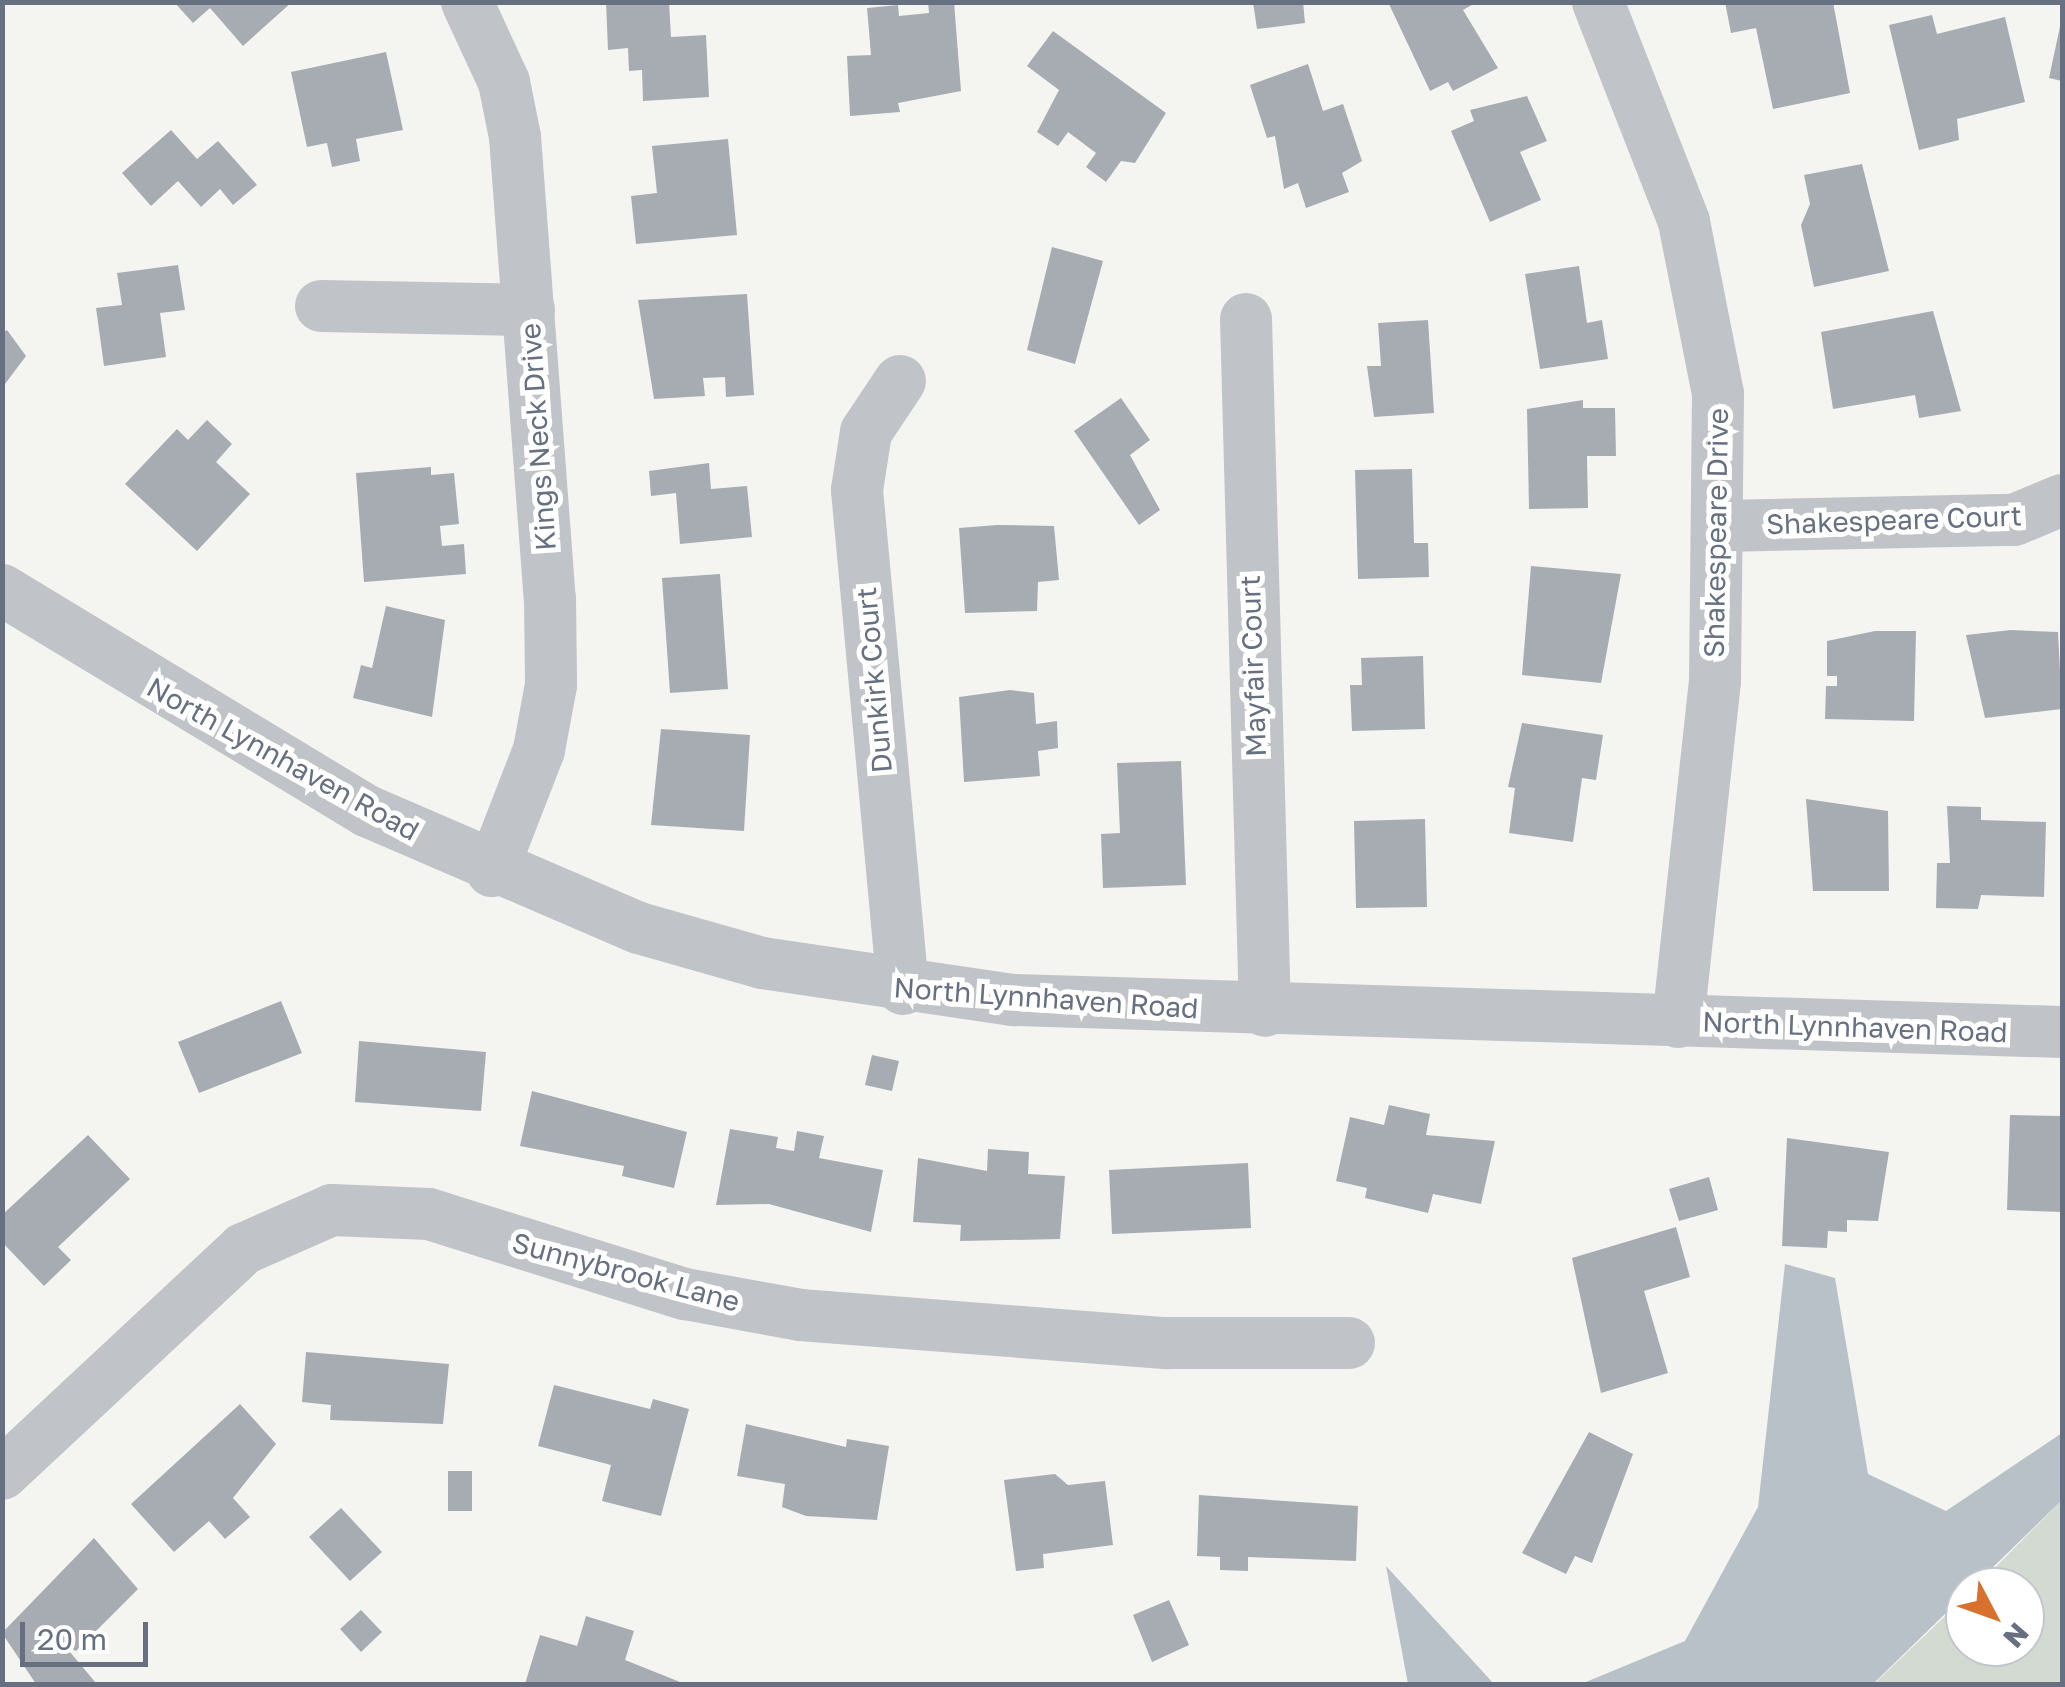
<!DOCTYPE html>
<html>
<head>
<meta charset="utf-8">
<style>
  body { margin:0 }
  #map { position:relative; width:2065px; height:1687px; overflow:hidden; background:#f4f5f1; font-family:"Golos Text",sans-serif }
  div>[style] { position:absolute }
  .green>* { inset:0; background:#d3dad1 }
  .water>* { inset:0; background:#b8c1c7 }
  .building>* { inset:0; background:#a7acb3 }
  .minor>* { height:52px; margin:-26px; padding:0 26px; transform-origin:26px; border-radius:26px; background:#c0c3c7 }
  span { translate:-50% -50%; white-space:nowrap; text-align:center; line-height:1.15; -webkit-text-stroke:10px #fff; paint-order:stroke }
  .street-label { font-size:28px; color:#667081 }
  .frame { position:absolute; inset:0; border:5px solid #667081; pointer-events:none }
  .north { position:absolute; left:1945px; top:1567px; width:100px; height:100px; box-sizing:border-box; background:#fff; border:2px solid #c2c6cd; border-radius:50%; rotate:131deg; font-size:28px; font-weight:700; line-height:40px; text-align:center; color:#667081 }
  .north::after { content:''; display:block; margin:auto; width:35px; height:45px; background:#d9712e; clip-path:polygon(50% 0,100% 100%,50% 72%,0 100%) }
  .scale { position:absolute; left:20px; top:1622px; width:128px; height:45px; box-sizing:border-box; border:5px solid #667081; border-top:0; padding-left:12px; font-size:30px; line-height:35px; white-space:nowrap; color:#667081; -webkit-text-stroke:8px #fff; paint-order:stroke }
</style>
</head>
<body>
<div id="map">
  <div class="green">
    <i style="clip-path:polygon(2062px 1500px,2062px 1684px,1874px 1684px,1965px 1597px,1965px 1647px,2025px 1647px,2025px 1587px,1976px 1587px)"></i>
  </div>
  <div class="water">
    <i style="clip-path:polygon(1785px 1264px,1835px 1278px,1868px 1474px,1946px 1511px,2062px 1433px,2062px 1500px,1873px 1684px,1581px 1684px,1685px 1641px,1758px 1507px)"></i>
    <i style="clip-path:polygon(1386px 1566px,1494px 1684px,1408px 1684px)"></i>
  </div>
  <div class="building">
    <i style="clip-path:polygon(174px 2px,292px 2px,243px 46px,210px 8px,193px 23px)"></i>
    <i style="clip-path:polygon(606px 2px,669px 2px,671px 37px,706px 35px,709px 97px,643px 101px,642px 70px,629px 71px,628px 48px,608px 50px)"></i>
    <i style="clip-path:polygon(928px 2px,954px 2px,961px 91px,898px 103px,900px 112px,850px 116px,847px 56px,871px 55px,867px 8px,898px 5px,899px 16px,929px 13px)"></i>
    <i style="clip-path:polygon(1253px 2px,1303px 2px,1305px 23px,1257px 29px)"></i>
    <i style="clip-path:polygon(1388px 2px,1477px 2px,1463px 10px,1498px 68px,1453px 91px,1448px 82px,1430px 91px)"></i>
    <i style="clip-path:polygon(1725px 2px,1833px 2px,1850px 93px,1773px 109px,1756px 28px,1731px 33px)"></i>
    <i style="clip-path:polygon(1932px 15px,1937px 34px,2005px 17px,2025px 102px,1957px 119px,1959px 140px,1919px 150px,1889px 25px)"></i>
    <i style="clip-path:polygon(2061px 22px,2062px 23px,2062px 81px,2049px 78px)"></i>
    <i style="clip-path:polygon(1053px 31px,1166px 113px,1135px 163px,1121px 161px,1106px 182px,1086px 167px,1096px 153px,1068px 132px,1058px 146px,1037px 132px,1059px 90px,1027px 66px)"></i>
    <i style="clip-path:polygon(386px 52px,403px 130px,356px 139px,360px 161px,332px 167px,327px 143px,307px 147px,291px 72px)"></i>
    <i style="clip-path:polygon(1308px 64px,1323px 111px,1343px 104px,1362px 161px,1342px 173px,1349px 192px,1306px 208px,1298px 183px,1284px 189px,1275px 136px,1267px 138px,1250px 85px)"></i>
    <i style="clip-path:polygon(1527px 96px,1547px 141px,1520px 152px,1541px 200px,1490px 222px,1451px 131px,1474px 121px,1470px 110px)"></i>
    <i style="clip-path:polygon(171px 130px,197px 159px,218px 141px,257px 185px,233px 205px,220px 189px,201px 207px,178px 181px,151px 206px,122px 173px)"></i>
    <i style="clip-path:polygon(728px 139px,737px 235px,636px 244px,631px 196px,657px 193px,652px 146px)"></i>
    <i style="clip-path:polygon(1862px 164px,1889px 271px,1814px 287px,1801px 225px,1810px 204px,1804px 175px)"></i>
    <i style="clip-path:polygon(1052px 247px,1103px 261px,1075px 364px,1027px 350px)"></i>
    <i style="clip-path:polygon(178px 265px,185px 310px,160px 313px,166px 357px,104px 366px,96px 308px,122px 305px,117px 273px)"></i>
    <i style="clip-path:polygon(1579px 266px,1587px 323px,1602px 320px,1608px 359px,1540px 369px,1525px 274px)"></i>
    <i style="clip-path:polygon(747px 294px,754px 395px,726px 397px,725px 377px,703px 378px,705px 396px,654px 399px,638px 300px)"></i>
    <i style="clip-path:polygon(1933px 311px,1961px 411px,1919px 418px,1915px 395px,1833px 409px,1821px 332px)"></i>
    <i style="clip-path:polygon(1428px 320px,1434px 413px,1374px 417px,1367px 366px,1381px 366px,1378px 323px)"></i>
    <i style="clip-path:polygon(7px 330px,26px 356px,2px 388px,2px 333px)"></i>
    <i style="clip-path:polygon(1121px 398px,1150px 440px,1130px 455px,1160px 510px,1139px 525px,1074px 431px)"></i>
    <i style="clip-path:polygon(1583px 400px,1583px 408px,1615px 408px,1616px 456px,1587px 456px,1588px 508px,1529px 509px,1527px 409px)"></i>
    <i style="clip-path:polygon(207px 420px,232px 444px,216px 462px,250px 494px,197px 551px,125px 484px,177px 429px,188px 440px)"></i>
    <i style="clip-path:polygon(709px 463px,711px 489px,747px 486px,752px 537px,680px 544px,676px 493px,651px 496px,649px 471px)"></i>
    <i style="clip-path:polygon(431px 467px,431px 475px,454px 473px,459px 524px,440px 526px,442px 546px,464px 544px,466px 574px,364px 582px,356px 473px)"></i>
    <i style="clip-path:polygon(1412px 469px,1414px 543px,1428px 543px,1429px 577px,1358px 579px,1355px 470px)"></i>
    <i style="clip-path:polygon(997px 525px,1054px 526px,1059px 580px,1038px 582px,1037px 611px,965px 613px,959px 528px)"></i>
    <i style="clip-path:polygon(1531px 566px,1621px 574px,1601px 683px,1522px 675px)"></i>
    <i style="clip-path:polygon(720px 574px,728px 689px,670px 693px,662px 578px)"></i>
    <i style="clip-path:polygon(386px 606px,445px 620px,432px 717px,353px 698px,361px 665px,372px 668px)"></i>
    <i style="clip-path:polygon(2011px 630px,2058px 632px,2062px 709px,1985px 718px,1966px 635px)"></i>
    <i style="clip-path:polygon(1875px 631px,1916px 631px,1914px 721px,1825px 719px,1826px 686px,1837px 686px,1837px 676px,1827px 676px,1827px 641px)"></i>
    <i style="clip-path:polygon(1423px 656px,1425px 729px,1352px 731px,1350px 685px,1362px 685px,1361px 658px)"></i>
    <i style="clip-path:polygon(1010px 690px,1034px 693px,1036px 724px,1057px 721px,1058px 748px,1038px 751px,1040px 776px,964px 782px,959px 697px)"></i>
    <i style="clip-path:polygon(1522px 723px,1603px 735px,1596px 780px,1582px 778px,1573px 842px,1509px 833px,1515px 788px,1508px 787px)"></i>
    <i style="clip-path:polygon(661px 729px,750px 735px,744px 831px,651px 825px)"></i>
    <i style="clip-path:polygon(1181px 761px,1186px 885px,1103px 888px,1101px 834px,1120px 833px,1117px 763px)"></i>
    <i style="clip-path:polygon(1806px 799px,1888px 811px,1889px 891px,1813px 891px)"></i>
    <i style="clip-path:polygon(1947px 806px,1981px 807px,1981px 820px,2046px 822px,2044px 897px,1981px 895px,1978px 909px,1936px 908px,1937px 863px,1950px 863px)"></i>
    <i style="clip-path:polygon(1425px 819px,1427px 907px,1356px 908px,1354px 821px)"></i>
    <i style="clip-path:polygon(281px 1001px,302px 1053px,199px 1093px,178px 1042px)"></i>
    <i style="clip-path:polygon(359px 1041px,486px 1052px,481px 1111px,355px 1102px)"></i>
    <i style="clip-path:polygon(872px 1055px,899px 1061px,892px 1091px,865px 1085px)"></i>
    <i style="clip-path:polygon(532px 1091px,687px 1132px,674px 1188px,622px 1176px,624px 1166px,520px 1146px)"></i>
    <i style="clip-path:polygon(1389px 1105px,1430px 1114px,1426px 1135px,1495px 1141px,1481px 1204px,1433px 1194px,1428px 1213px,1365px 1198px,1367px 1188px,1336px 1181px,1350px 1117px,1384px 1125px)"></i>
    <i style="clip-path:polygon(2010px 1115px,2062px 1116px,2062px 1212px,2007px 1210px)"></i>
    <i style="clip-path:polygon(730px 1129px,778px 1137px,776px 1148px,794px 1151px,797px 1131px,824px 1136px,819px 1158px,883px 1170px,871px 1232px,769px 1204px,716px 1205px)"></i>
    <i style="clip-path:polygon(88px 1135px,130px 1179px,58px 1247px,71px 1260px,44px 1286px,2px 1242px,2px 1215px)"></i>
    <i style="clip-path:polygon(1787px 1138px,1889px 1152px,1878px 1221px,1847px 1220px,1847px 1232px,1828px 1231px,1827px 1248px,1782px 1246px)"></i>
    <i style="clip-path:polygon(988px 1149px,1029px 1152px,1028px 1174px,1065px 1176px,1060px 1239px,960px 1241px,961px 1225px,913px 1222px,918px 1158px,987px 1171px)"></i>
    <i style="clip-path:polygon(1248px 1163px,1251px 1228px,1112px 1234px,1109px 1170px)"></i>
    <i style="clip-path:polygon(1709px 1177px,1718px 1210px,1679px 1221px,1669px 1189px)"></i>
    <i style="clip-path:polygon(1676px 1227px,1690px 1277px,1644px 1291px,1668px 1373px,1601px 1393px,1572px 1258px)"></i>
    <i style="clip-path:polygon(306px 1352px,449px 1364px,443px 1424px,330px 1420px,331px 1405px,302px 1402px)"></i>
    <i style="clip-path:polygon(554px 1385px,650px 1409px,653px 1399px,689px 1409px,661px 1516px,602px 1501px,611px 1465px,538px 1446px)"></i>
    <i style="clip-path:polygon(240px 1404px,276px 1444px,233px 1498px,250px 1517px,225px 1539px,209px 1521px,174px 1552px,131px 1504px)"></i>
    <i style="clip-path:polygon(746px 1424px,846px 1447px,847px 1439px,889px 1446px,877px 1520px,806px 1516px,782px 1507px,785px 1484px,737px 1476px)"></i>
    <i style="clip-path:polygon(1589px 1432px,1633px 1454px,1592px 1563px,1575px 1556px,1566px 1574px,1522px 1553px)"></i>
    <i style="clip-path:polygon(448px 1471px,472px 1471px,472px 1511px,448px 1511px)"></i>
    <i style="clip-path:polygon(1055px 1474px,1068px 1485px,1105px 1481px,1113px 1545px,1043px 1554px,1044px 1568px,1016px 1571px,1004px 1480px)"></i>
    <i style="clip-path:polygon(1199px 1495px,1358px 1506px,1356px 1561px,1248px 1557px,1248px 1571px,1220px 1570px,1220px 1557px,1197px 1556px)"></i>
    <i style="clip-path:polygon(341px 1508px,382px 1552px,350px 1581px,309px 1537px)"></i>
    <i style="clip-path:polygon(94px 1538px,138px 1589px,76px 1651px,64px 1645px,96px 1683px,36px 1684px,2px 1633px)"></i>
    <i style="clip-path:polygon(1169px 1600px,1189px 1645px,1152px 1662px,1133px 1615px)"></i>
    <i style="clip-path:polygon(361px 1610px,382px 1632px,361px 1652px,340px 1629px)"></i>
    <i style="clip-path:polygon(586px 1616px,634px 1631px,625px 1660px,685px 1684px,525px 1684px,540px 1635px,577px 1646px)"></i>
  </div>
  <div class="minor">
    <i style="left:467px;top:2px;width:88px;rotate:65.2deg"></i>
    <i style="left:504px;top:82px;width:56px;rotate:78.7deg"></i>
    <i style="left:515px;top:137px;width:463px;rotate:85.7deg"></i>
    <i style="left:550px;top:599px;width:86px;rotate:89.3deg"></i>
    <i style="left:551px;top:685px;width:66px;rotate:100.5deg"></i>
    <i style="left:539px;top:750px;width:130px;rotate:111.2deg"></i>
    <i style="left:1598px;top:2px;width:236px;rotate:68.6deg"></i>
    <i style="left:1684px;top:222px;width:175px;rotate:78.8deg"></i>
    <i style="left:1718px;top:394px;width:287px;rotate:90.6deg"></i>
    <i style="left:1715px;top:681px;width:343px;rotate:96.2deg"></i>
    <i style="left:321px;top:306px;width:208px;rotate:1.1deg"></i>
    <i style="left:1246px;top:319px;width:692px;rotate:88.43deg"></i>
    <i style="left:900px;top:381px;width:61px;rotate:123.7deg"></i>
    <i style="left:866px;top:432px;width:59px;rotate:98.8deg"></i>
    <i style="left:857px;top:490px;width:501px;rotate:84.73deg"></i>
    <i style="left:1721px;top:526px;width:293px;rotate:-1.2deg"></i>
    <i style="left:2014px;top:520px;width:52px;rotate:-22.6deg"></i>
    <i style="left:2px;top:590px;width:427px;rotate:31.2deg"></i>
    <i style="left:367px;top:811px;width:296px;rotate:23.3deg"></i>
    <i style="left:639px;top:928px;width:128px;rotate:15.9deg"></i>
    <i style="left:762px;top:963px;width:255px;rotate:8.4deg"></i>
    <i style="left:1014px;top:1000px;width:1048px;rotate:1.75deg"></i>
    <i style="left:2px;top:1474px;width:330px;rotate:-43deg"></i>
    <i style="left:243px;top:1249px;width:97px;rotate:-23.7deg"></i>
    <i style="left:332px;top:1210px;width:97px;rotate:2.4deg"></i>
    <i style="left:429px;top:1214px;width:268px;rotate:17.4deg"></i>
    <i style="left:685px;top:1294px;width:117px;rotate:10.3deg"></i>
    <i style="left:800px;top:1315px;width:369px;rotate:4.4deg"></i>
    <i style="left:1168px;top:1343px;width:181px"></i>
  </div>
  <div class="street-label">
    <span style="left:538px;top:437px;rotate:-94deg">Kings Neck Drive</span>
    <span style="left:1894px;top:520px;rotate:-2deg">Shakespeare Court</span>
    <span style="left:1716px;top:533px;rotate:-89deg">Shakespeare Drive</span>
    <span style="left:1253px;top:666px;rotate:-92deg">Mayfair Court</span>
    <span style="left:874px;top:680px;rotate:-95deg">Dunkirk Court</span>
    <span style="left:283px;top:759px;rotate:29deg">North Lynnhaven Road</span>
    <span style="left:1046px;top:998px;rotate:4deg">North Lynnhaven Road</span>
    <span style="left:1855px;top:1027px;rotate:2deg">North Lynnhaven Road</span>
    <span style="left:626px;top:1272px;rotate:15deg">Sunnybrook Lane</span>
  </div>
  <div class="frame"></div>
  <div class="north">N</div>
  <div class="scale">20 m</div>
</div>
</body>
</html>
